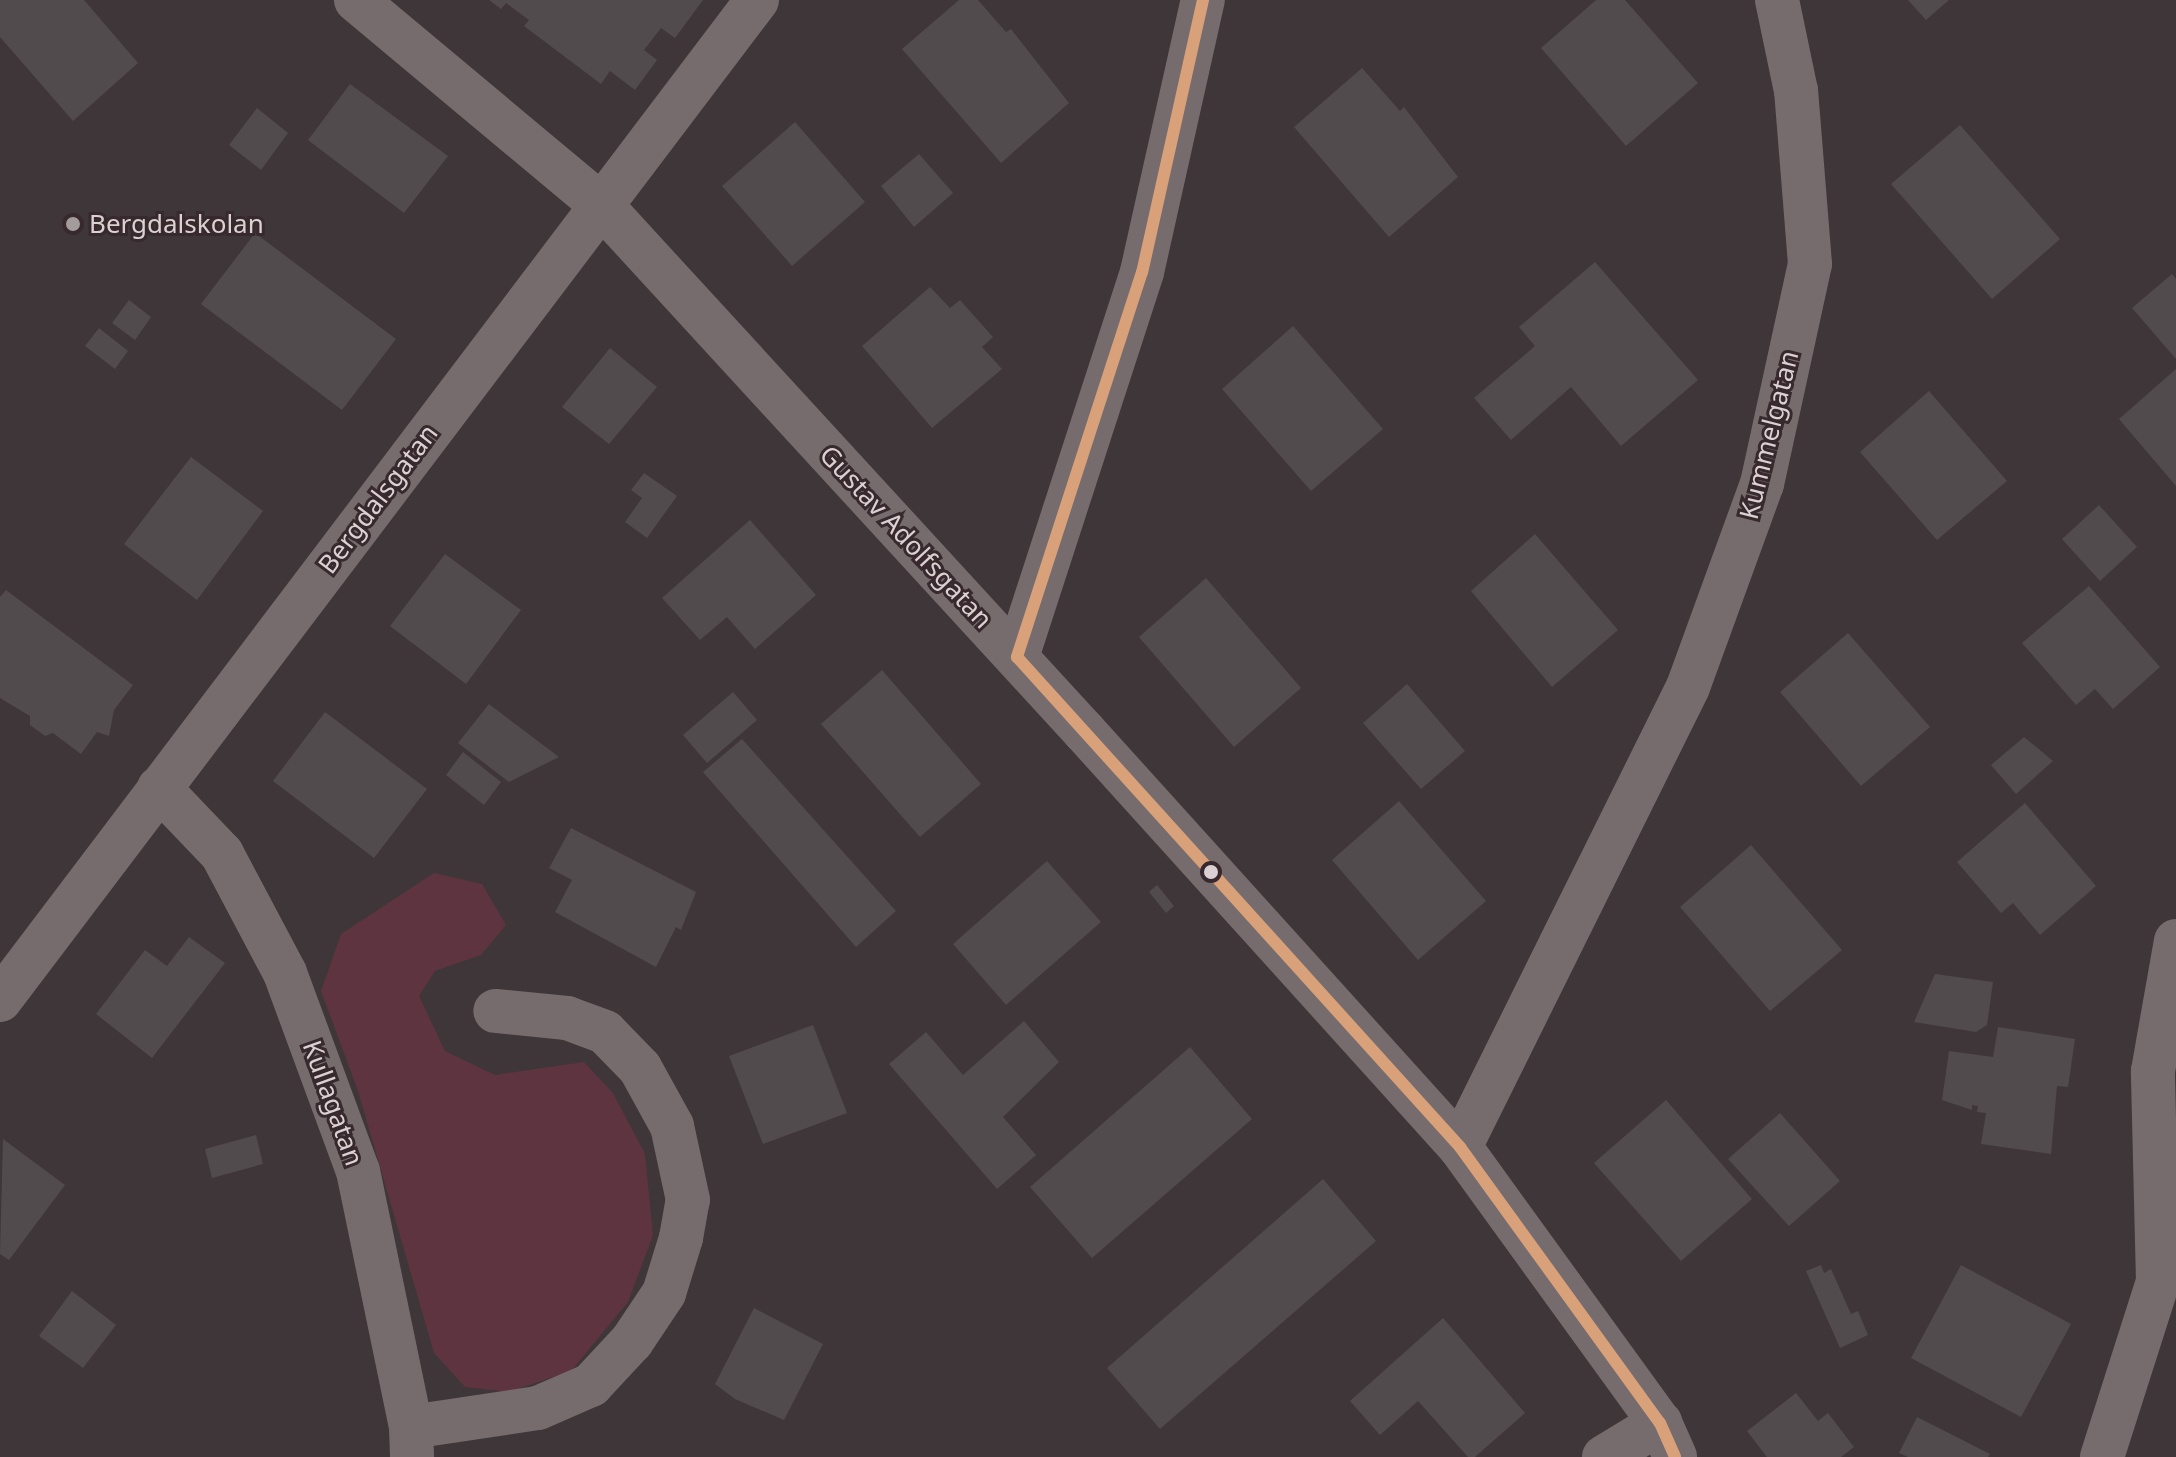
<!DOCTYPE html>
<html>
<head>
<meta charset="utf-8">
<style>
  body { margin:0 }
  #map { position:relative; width:2176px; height:1457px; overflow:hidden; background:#3e3638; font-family:"Noto Sans",sans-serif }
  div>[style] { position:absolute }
  .green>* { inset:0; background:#5e3441 }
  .building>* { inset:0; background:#524b4d }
  .street>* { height:44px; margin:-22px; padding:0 22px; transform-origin:22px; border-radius:22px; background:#766c6e }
  .bus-1>* { height:12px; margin:-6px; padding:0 6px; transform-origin:6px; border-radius:6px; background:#d9a179 }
  .dots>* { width:22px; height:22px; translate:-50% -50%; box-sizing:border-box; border:4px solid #37292d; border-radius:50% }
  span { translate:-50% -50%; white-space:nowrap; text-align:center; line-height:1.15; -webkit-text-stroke:6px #37292d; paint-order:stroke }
  .poi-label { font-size:26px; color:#dbd1d3 }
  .left { translate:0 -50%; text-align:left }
  .street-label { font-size:26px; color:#dbd1d3 }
</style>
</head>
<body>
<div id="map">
  <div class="green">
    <i style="clip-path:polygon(434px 873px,482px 884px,506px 925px,481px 955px,435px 971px,419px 996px,445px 1051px,495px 1075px,584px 1062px,613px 1093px,645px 1154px,653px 1235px,628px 1302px,571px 1371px,508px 1392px,465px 1387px,434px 1353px,358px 1091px,321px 991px,341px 934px)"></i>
  </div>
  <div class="building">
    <i style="clip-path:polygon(0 0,84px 0,138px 63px,73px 121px,0 37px)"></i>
    <i style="clip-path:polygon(489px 0,703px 0,675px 38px,661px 28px,644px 50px,657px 60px,635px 90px,610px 71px,601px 84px,524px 26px,529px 20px,506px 3px,501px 9px)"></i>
    <i style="clip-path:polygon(959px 0,978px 0,1006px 32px,1011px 29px,1069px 103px,1001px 163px,902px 49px)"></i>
    <i style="clip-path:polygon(1596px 0,1625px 0,1698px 83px,1626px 146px,1541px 48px)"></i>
    <i style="clip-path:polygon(1908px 0,1949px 0,1926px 20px)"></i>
    <i style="clip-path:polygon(1362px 68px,1400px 111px,1404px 107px,1458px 177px,1389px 237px,1294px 127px)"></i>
    <i style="clip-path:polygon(350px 84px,448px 156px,404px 213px,308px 140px)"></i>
    <i style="clip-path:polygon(257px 108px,288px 133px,261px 170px,229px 145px)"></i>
    <i style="clip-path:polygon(795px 122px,865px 202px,792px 266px,722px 186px)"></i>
    <i style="clip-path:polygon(1960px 125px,2060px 239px,1992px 299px,1891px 184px)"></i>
    <i style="clip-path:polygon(919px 154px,953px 193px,914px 227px,881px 186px)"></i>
    <i style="clip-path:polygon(255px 233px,396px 339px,342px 410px,201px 304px)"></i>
    <i style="clip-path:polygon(1595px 262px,1698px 380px,1621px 446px,1571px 387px,1511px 440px,1474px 398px,1535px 346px,1519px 327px)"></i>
    <i style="clip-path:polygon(2172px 274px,2176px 279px,2176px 359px,2132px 308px)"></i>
    <i style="clip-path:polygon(930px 287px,950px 308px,960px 300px,993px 337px,982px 347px,1002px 369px,932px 428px,862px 346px)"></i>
    <i style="clip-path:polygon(129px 300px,151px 317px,135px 340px,112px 323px)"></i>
    <i style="clip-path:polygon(1293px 326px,1383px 429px,1311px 491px,1222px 389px)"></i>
    <i style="clip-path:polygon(99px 328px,128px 351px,115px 369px,85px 346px)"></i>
    <i style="clip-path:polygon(610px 348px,657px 387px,609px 444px,562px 407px)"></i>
    <i style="clip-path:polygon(2176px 369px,2176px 486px,2119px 419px)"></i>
    <i style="clip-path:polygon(1929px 391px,2007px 481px,1937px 540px,1860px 452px)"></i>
    <i style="clip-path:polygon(191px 457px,263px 511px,197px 600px,124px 544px)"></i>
    <i style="clip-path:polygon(644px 473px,677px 496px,647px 538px,625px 522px,642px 498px,631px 490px)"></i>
    <i style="clip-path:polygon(2099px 505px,2137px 547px,2100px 581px,2062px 539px)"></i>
    <i style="clip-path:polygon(750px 520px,816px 595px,755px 649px,727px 617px,700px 640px,662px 598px)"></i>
    <i style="clip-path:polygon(1535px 534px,1618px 630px,1552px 687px,1471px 591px)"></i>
    <i style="clip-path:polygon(445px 554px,521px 610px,466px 684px,390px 626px)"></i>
    <i style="clip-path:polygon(1206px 578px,1301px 688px,1234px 747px,1139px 637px)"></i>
    <i style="clip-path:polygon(2089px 586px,2160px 667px,2113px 709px,2095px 689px,2076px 705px,2022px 643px)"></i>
    <i style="clip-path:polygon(6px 590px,133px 685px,114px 710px,109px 736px,97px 732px,81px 754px,53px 733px,45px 736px,30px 725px,30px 716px,0 698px,0 597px)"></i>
    <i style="clip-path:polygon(1848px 633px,1930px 727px,1861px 786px,1780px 692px)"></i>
    <i style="clip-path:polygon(882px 670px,981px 784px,920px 837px,821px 724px)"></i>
    <i style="clip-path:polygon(1407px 684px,1465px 751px,1421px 789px,1363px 723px)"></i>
    <i style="clip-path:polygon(733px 692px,757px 720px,707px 763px,683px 735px)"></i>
    <i style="clip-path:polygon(489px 704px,559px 757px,509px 782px,458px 743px)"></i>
    <i style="clip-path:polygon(325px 712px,427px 789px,374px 858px,273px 781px)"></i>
    <i style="clip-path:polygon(2024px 737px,2053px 761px,2016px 794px,1991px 765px)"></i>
    <i style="clip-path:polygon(742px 739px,896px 911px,856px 947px,703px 772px)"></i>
    <i style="clip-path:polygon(463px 752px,501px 782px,484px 805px,446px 775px)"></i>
    <i style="clip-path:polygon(1399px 801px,1486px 901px,1418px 960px,1332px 860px)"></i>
    <i style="clip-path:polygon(2025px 803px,2096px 886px,2040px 935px,2013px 903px,2001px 913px,1957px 862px)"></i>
    <i style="clip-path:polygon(571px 828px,696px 892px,681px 930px,676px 927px,656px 967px,555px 912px,572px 880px,549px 868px)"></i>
    <i style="clip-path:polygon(1751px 845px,1842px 950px,1770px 1011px,1680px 907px)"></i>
    <i style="clip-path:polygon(1047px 861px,1101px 922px,1006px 1005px,953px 944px)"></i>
    <i style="clip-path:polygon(1157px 885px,1174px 906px,1166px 913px,1149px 892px)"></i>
    <i style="clip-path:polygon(189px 937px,225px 963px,152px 1058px,96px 1014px,145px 950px,167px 966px)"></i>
    <i style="clip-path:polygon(1935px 974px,1993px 982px,1987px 1025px,1976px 1032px,1914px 1022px)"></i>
    <i style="clip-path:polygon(1024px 1021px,1059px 1062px,1003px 1117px,1036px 1155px,997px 1189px,889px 1064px,926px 1032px,963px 1075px)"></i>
    <i style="clip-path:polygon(813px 1025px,847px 1113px,763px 1144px,729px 1056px)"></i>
    <i style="clip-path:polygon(1998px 1027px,2075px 1039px,2068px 1087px,2057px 1086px,2051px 1154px,1981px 1144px,1986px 1113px,1977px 1112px,1978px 1106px,1972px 1105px,1972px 1110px,1942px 1100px,1949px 1051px,1993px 1057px)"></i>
    <i style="clip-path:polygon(1190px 1047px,1252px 1119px,1092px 1258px,1030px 1187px)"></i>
    <i style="clip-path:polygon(1666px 1100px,1752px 1199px,1681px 1261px,1594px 1163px)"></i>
    <i style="clip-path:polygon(1780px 1113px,1840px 1181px,1789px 1226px,1728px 1159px)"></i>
    <i style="clip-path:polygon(256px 1135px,263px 1164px,212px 1178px,205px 1149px)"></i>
    <i style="clip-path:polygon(3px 1139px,65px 1185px,9px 1260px,0 1254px)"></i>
    <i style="clip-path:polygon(1323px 1179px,1376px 1241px,1160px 1429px,1107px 1368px)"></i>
    <i style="clip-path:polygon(1821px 1265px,1824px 1273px,1831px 1269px,1851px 1314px,1858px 1311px,1868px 1335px,1840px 1348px,1806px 1271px)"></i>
    <i style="clip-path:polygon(1961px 1265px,2071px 1324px,2021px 1417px,1911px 1358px)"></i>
    <i style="clip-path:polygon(72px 1291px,116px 1325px,83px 1368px,39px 1336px)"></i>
    <i style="clip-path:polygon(754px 1308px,823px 1344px,784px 1420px,735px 1399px,715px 1384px)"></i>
    <i style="clip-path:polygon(1443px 1318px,1525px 1413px,1475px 1457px,1468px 1457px,1418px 1401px,1380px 1435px,1350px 1401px)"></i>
    <i style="clip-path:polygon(1796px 1393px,1818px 1421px,1828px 1413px,1854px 1447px,1841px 1457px,1767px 1457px,1747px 1431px)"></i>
    <i style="clip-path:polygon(1917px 1417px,1990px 1454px,1988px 1457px,1908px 1457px,1899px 1453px)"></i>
  </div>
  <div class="street">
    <i style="left:356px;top:0;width:318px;rotate:39.9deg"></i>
    <i style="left:600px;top:204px;width:716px;rotate:47.44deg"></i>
    <i style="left:1084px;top:731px;width:561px;rotate:47.89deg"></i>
    <i style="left:1460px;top:1147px;width:341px;rotate:54.1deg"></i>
    <i style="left:1660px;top:1423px;width:37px;rotate:66deg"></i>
    <i style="left:1017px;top:657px;width:405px;rotate:-72deg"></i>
    <i style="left:1142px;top:272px;width:279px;rotate:-77.4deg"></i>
    <i style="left:159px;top:788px;width:91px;rotate:46.3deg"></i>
    <i style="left:222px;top:854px;width:135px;rotate:62.1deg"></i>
    <i style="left:285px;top:973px;width:211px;rotate:69.8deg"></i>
    <i style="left:358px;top:1171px;width:261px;rotate:78.3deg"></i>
    <i style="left:411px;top:1427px;width:30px;rotate:88deg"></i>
    <i style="left:0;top:1000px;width:1254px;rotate:-52.87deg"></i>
    <i style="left:1460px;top:1147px;width:513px;rotate:-63.63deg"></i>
    <i style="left:1688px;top:687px;width:216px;rotate:-70deg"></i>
    <i style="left:1762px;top:484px;width:225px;rotate:-77.7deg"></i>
    <i style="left:1810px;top:264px;width:174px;rotate:-94.6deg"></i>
    <i style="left:1796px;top:91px;width:93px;rotate:-101.8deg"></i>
    <i style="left:411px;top:1427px;width:128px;rotate:-8.5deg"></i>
    <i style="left:538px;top:1408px;width:58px;rotate:-23.5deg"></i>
    <i style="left:591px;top:1385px;width:60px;rotate:-47deg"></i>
    <i style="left:632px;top:1341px;width:58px;rotate:-56.3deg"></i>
    <i style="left:664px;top:1293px;width:58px;rotate:-72.8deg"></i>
    <i style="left:681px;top:1238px;width:39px;rotate:-80deg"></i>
    <i style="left:688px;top:1200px;width:76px;rotate:-102.2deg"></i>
    <i style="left:672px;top:1126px;width:66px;rotate:-118.9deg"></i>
    <i style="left:640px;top:1068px;width:50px;rotate:-134.2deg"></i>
    <i style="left:605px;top:1032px;width:40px;rotate:-159.8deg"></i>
    <i style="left:567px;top:1018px;width:72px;rotate:-174.4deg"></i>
    <i style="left:1604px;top:1457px;width:66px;rotate:-31.3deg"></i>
    <i style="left:2102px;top:1457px;width:184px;rotate:-72.3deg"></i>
    <i style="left:2158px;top:1282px;width:211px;rotate:-91.4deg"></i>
    <i style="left:2153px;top:1071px;width:132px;rotate:-80deg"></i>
  </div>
  <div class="bus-1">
    <i style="left:1203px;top:0;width:279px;rotate:102.6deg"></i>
    <i style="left:1142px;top:272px;width:405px;rotate:108deg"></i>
    <i style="left:1017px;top:657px;width:661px;rotate:47.88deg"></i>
    <i style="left:1460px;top:1147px;width:341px;rotate:54.1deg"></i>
    <i style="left:1660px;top:1423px;width:37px;rotate:66deg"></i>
  </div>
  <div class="dots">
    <i style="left:73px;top:224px;background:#a49b9d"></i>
    <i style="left:1211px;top:872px;background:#dbd1d3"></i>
  </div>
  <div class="poi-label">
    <span class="left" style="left:89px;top:224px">Bergdalskolan</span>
  </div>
  <div class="street-label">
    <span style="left:1769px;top:435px;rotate:-76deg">Kummelgatan</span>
    <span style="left:378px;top:499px;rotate:-53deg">Bergdalsgatan</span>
    <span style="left:906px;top:537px;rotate:47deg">Gustav Adolfsgatan</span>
    <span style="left:333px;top:1103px;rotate:70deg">Kullagatan</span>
  </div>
</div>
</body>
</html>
